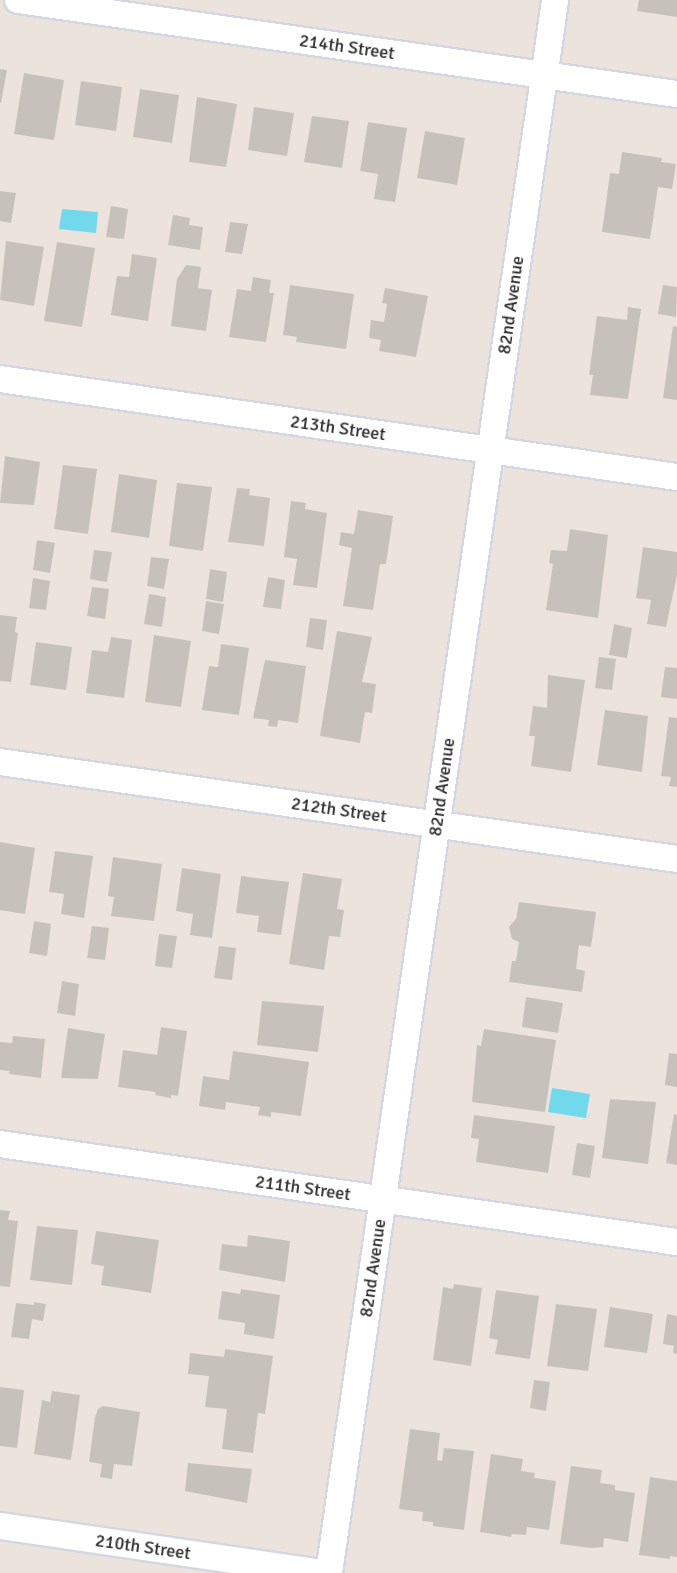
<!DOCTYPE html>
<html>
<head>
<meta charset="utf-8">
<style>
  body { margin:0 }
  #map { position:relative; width:677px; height:1573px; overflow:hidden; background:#ece4dc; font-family:Signika,sans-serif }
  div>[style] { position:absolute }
  .water>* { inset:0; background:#72d8ec }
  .building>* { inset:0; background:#c7c1bc }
  .roads { filter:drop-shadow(2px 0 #d2d7e3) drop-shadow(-2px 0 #d2d7e3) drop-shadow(0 2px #d2d7e3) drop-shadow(0 -2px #d2d7e3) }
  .minor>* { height:26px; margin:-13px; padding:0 13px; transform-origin:13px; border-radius:13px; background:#fff }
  span { translate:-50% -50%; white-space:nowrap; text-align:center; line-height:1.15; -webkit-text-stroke:6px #fff; paint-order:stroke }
  .street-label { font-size:18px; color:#2a2a2a }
</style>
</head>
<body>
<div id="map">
  <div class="water">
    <i style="clip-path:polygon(62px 209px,98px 212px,96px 233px,59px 229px)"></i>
    <i style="clip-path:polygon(552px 1088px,590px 1094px,586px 1118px,548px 1112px)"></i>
  </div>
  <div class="building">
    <i style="clip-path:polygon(639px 0,677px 0,677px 17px,637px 11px)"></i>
    <i style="clip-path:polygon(0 69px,7px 70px,1px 103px,0 103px)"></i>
    <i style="clip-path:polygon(24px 73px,64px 80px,54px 140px,14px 134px)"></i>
    <i style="clip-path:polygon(81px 81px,122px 87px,116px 131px,75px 125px)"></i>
    <i style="clip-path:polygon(140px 89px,179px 95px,172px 143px,133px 137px)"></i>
    <i style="clip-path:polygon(197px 97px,237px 104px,226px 167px,189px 162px)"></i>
    <i style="clip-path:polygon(254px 107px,294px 113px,287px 156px,248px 150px)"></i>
    <i style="clip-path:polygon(312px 116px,349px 121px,342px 168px,304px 162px)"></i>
    <i style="clip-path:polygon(368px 122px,407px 128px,395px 202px,374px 199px,378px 174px,360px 171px)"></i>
    <i style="clip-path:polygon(425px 131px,465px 138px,457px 185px,417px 178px)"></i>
    <i style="clip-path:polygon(622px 152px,662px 158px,661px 162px,676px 164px,672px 189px,658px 187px,650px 239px,602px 232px,610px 173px,619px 174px)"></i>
    <i style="clip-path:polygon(0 191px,16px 193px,11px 223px,0 221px)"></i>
    <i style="clip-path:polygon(111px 206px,128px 209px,124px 239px,106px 237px)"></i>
    <i style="clip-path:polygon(173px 215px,190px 218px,189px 225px,203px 227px,200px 250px,168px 245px)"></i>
    <i style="clip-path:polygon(230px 222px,248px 224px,242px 254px,225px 252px)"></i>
    <i style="clip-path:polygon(6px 241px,44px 247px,34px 306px,0 300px)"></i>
    <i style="clip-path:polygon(57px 242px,95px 248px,82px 327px,44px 321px)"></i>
    <i style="clip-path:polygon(132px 254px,157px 258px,148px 321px,111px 315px,117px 276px,129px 277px)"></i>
    <i style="clip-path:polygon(186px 265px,201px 267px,198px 288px,212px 290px,206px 331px,171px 326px,177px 279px)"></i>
    <i style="clip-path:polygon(253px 277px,271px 280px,269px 293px,274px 293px,266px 342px,229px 337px,237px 289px,251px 291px)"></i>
    <i style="clip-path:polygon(290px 285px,354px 294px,346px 349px,296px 342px,297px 337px,283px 335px)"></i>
    <i style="clip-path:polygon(663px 285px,677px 287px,676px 317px,658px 314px)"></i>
    <i style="clip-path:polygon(385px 288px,428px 296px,416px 357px,379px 351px,381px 340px,369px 338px,371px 320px,384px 322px,387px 304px,382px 303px)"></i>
    <i style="clip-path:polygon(628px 307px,641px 309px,628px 399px,590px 395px,593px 375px,589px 375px,597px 316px,627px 320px)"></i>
    <i style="clip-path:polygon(673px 326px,677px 327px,677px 400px,663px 398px)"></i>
    <i style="clip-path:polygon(5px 456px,40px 462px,34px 505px,0 503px)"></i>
    <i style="clip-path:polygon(63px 465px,97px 469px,88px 534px,54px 529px)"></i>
    <i style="clip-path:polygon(119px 474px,157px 480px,149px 538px,111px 532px)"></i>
    <i style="clip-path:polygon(177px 483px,212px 487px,203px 551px,169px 546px)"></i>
    <i style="clip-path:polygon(237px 488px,250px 489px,249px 495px,270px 498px,264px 546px,228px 542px)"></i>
    <i style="clip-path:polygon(291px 501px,306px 503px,305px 509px,327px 513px,317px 588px,293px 585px,297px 559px,284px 557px)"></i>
    <i style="clip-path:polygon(358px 510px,393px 516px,386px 564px,380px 564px,373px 610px,343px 606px,352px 548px,339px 545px,341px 532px,354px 534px)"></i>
    <i style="clip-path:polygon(570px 529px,608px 535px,598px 618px,546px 610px,553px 564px,549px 563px,551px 550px,567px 551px)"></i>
    <i style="clip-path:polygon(37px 540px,55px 543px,50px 573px,33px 570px)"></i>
    <i style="clip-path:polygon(643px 547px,677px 552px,677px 575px,666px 627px,647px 624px,651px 600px,636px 598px)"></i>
    <i style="clip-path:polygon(94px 550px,112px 552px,107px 582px,90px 579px)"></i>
    <i style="clip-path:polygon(151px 557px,169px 559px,164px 589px,147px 586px)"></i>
    <i style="clip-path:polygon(210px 569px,227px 572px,223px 602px,206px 599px)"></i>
    <i style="clip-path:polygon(268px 577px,285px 580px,281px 609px,263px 607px)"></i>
    <i style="clip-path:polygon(33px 578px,50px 581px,46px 610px,29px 608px)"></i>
    <i style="clip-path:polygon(92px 587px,109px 589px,105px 619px,87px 616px)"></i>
    <i style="clip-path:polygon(149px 594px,166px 597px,162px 627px,144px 624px)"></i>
    <i style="clip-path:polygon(206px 601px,224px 604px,219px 634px,202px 631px)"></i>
    <i style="clip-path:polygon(0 615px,17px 617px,15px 632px,18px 633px,11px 682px,0 681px)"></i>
    <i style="clip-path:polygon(310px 618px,327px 620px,323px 650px,306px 647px)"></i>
    <i style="clip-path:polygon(614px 624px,632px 628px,627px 658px,609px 655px)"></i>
    <i style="clip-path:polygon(337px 631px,372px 637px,362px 682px,376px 684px,372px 713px,365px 712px,360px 743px,320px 736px)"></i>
    <i style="clip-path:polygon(154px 635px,191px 641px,181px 707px,145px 702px)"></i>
    <i style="clip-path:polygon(111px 637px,132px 640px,124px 698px,86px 693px,92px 650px,108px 652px)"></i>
    <i style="clip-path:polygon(36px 642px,72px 647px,66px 690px,30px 685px)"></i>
    <i style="clip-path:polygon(221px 644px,249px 648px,239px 715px,202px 710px,209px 666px,218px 667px)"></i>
    <i style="clip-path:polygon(599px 657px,616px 659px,612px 690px,595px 688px)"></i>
    <i style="clip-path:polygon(265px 660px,306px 666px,298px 723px,278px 720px,277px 727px,268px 726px,269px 720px,253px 718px)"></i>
    <i style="clip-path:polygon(665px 667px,677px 668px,677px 699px,661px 697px)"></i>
    <i style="clip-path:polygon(548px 675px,585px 680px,571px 772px,531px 766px,535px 736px,529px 736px,533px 706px,547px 708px)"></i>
    <i style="clip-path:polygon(605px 710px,648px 716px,642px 772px,597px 765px)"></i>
    <i style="clip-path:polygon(669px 717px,677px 718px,677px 787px,669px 786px,671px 777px,661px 776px)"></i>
    <i style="clip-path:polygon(0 842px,35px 848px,25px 914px,0 910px)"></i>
    <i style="clip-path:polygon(55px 851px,93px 856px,84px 918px,61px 914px,64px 894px,49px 892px)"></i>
    <i style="clip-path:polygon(113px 857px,162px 864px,154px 921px,111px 916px,114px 897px,108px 896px)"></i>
    <i style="clip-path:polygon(182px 868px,221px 874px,212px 938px,190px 935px,193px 914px,176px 911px)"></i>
    <i style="clip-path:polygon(303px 873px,342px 879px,337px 909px,344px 910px,340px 937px,329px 936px,324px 970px,289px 964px)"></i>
    <i style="clip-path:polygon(241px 876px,289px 882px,281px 935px,257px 932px,259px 916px,236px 913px)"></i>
    <i style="clip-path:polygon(519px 902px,596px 912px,591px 947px,579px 945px,576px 969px,585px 971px,582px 992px,509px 982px,512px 961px,516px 961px,519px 942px,512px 939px,509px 927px,516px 919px)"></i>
    <i style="clip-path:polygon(34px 921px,51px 924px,47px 956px,29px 953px)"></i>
    <i style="clip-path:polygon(92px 926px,109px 928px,105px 960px,87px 958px)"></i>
    <i style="clip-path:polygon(159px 934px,177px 936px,172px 968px,155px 966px)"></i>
    <i style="clip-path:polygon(219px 946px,236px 948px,232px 980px,214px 978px)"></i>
    <i style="clip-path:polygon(62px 981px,79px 984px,75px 1016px,57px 1013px)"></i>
    <i style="clip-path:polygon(526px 997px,563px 1003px,558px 1033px,522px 1027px)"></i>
    <i style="clip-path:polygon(262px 1001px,324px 1006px,318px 1052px,257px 1045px)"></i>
    <i style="clip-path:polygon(161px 1027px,187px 1031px,178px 1096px,171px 1095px,171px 1098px,155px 1095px,156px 1092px,118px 1087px,123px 1050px,157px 1055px)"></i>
    <i style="clip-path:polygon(68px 1028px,105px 1034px,98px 1079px,61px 1078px)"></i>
    <i style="clip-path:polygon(484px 1029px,556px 1040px,545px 1112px,472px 1102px,477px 1045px,481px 1046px)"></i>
    <i style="clip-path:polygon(13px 1036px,45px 1039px,41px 1078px,9px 1074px,10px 1071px,0 1070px,0 1042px,12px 1043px)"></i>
    <i style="clip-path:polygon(233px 1051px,309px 1062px,301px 1116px,271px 1112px,271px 1117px,258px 1115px,260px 1107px,226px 1102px,225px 1110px,199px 1106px,203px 1076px,229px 1080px)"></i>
    <i style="clip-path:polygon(669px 1053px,677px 1054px,677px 1087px,665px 1085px)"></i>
    <i style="clip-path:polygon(610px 1099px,656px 1102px,648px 1164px,602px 1158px)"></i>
    <i style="clip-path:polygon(674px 1114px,677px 1115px,677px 1165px,666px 1163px)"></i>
    <i style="clip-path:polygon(474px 1115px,555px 1126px,548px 1173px,476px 1162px,479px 1139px,471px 1138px)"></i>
    <i style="clip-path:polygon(577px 1143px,595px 1146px,590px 1178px,572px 1175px)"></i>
    <i style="clip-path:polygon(0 1210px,10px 1211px,8px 1220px,18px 1221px,10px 1287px,0 1286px)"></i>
    <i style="clip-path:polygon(37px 1226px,78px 1230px,72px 1285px,30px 1280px)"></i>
    <i style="clip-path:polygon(96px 1231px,159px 1240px,151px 1293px,101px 1285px,104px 1266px,91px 1264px)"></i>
    <i style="clip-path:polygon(248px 1235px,290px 1241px,285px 1282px,219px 1270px,222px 1244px,247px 1247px)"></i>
    <i style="clip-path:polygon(454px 1284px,482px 1288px,471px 1366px,433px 1360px,443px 1287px,453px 1289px)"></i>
    <i style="clip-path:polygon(241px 1289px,280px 1295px,274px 1339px,244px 1334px,245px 1323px,218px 1319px,222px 1291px,240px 1294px)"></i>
    <i style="clip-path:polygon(496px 1290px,539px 1296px,530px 1359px,495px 1354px,498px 1340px,489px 1338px)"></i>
    <i style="clip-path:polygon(34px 1302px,46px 1304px,43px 1321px,32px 1319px,29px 1339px,11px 1337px,16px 1303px,34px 1305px)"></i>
    <i style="clip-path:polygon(556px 1304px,597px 1309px,588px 1371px,547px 1366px)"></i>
    <i style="clip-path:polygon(610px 1307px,653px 1314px,647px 1353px,604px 1347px)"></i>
    <i style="clip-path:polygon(667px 1314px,677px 1316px,677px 1354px,673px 1353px,674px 1346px,663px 1344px)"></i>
    <i style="clip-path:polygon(225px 1349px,273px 1356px,265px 1414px,258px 1413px,253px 1453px,222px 1449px,227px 1409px,205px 1407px,209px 1376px,188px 1374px,190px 1353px,224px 1357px)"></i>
    <i style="clip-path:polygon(534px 1380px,550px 1382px,546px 1411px,530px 1408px)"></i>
    <i style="clip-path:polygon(0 1387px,24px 1390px,17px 1448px,0 1446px)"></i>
    <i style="clip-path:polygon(52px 1391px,80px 1395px,71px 1460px,34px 1454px,42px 1400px,50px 1402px)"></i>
    <i style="clip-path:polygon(103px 1406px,140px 1412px,132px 1466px,114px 1464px,112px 1479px,100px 1477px,102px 1464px,89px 1462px,95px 1417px,98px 1409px)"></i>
    <i style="clip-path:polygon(410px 1429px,440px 1433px,437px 1460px,442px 1461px,444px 1448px,474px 1451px,464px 1530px,433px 1526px,433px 1522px,422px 1521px,423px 1512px,399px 1509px)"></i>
    <i style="clip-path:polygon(491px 1454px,523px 1459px,521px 1471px,535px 1473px,534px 1478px,556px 1481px,549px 1530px,527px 1527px,526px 1535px,512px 1534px,511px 1537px,480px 1532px)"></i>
    <i style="clip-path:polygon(188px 1463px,252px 1469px,247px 1503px,185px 1491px)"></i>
    <i style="clip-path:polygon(571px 1466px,602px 1470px,600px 1483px,615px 1485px,615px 1490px,635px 1493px,628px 1542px,604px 1538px,603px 1547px,591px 1548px,560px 1544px)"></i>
    <i style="clip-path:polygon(650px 1477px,677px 1481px,677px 1557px,670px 1556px,670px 1559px,639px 1555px)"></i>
  </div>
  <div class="roads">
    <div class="minor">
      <i style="left:18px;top:0;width:666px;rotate:8.12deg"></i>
      <i style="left:0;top:379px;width:684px;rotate:8.24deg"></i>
      <i style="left:0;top:762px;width:684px;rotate:8.15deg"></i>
      <i style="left:0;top:1144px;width:684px;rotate:8.24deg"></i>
      <i style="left:0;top:1526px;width:324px;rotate:8.3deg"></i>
      <i style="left:329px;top:1573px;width:1589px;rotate:-81.82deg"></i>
    </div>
  </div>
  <div class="street-label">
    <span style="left:347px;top:47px;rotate:8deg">214th Street</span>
    <span style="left:511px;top:305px;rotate:-82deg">82nd Avenue</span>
    <span style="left:338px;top:428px;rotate:8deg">213th Street</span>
    <span style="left:442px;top:787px;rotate:-82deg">82nd Avenue</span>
    <span style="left:339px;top:810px;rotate:8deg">212th Street</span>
    <span style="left:303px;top:1188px;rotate:8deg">211th Street</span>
    <span style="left:373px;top:1268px;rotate:-82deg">82nd Avenue</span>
    <span style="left:143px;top:1547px;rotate:8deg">210th Street</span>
  </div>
</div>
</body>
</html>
